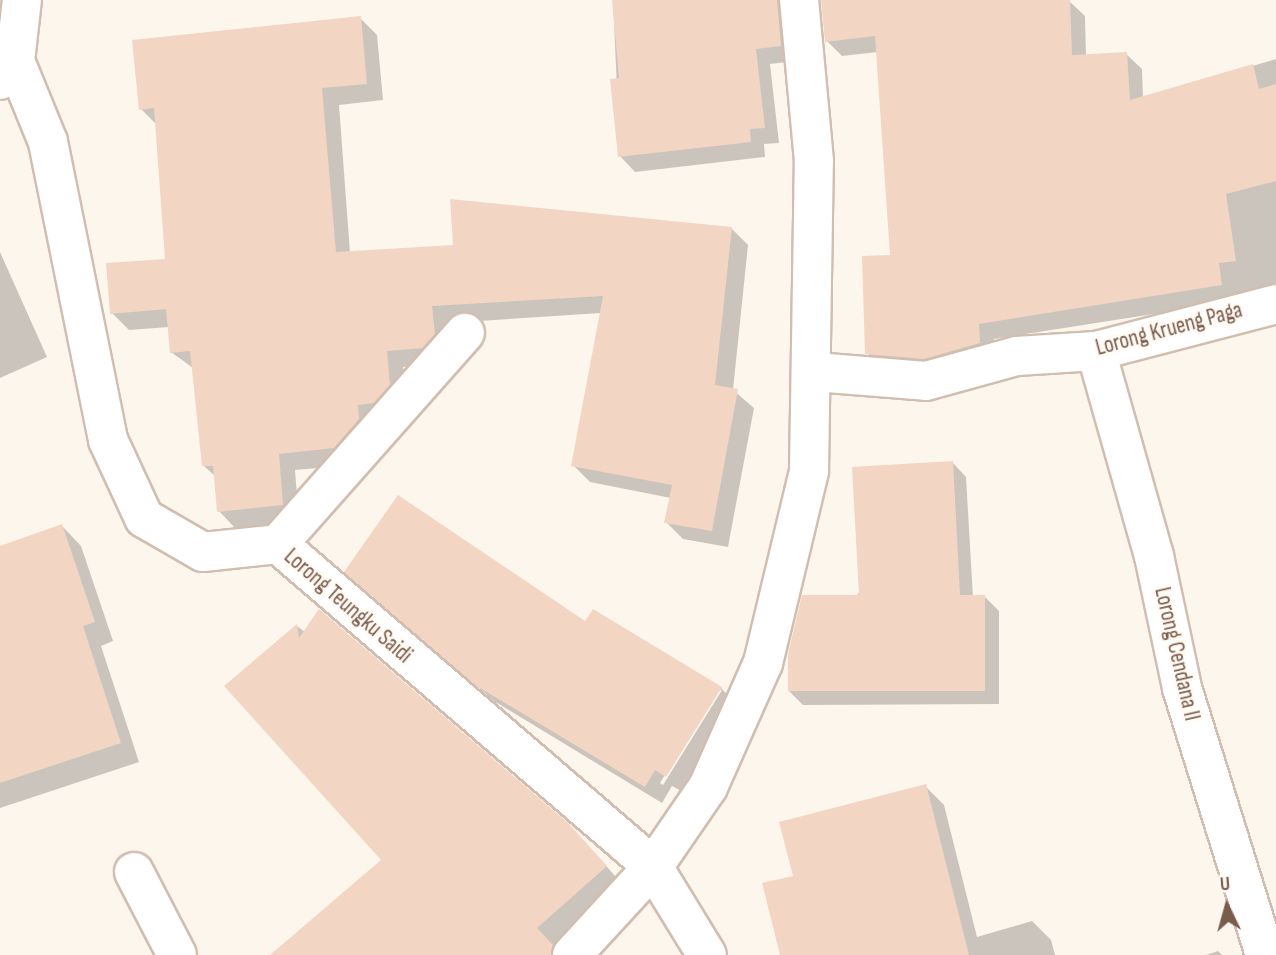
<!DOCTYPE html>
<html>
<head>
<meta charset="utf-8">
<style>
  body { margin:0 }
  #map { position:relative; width:1276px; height:955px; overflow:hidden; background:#fdf6ec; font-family:"Sofia Sans Condensed",sans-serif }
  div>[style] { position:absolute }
  .shadow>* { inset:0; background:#0003 }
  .building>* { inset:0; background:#f3d5c3 }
  .roads { filter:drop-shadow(2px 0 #d1beb0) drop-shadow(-2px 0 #d1beb0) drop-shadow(0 2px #d1beb0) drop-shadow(0 -2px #d1beb0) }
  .street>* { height:38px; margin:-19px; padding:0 19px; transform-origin:19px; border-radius:19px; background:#fff }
  .secondary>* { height:38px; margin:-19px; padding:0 19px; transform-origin:19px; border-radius:19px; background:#fff }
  span { translate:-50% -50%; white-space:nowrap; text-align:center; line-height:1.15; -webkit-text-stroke:5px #fffaf3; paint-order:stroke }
  .street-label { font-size:23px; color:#7a5c4d }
  .north { position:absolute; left:1192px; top:871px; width:70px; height:70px; -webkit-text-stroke:5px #fffaf3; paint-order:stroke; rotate:355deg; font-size:19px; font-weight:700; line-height:28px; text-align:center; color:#7a5c4d }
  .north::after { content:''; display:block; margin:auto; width:24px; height:32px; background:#7a5c4d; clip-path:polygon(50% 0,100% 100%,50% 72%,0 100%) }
</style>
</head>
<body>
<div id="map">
  <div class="shadow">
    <i style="clip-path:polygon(613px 0,800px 0,796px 61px,770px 64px,779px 143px,764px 144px,765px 157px,635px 172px,620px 156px)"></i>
    <i style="clip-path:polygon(823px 0,1069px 1px,1085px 16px,1086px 56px,1126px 54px,1142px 69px,1143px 98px,1276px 59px,1276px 295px,994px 339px,995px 359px,882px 369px,867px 353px,892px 257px,878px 52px,842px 56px,827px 41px)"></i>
    <i style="clip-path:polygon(360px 18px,377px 35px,383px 100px,339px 105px,350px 253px,731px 228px,748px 245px,733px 390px,754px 408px,728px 547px,683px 539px,666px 522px,671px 498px,590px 482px,573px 465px,601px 313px,448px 323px,451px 351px,440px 364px,403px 367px,406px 402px,351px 465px,295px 470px,299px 521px,235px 528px,219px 511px,216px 477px,204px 466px,193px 368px,171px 352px,169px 327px,129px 330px,112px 313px,167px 260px,157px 125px,141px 109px)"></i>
    <i style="clip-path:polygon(0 252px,47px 357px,0 378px)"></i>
    <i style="clip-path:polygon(952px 462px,966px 477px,973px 597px,985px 597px,999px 611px,999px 704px,803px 705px,789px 691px)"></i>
    <i style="clip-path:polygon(62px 526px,81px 546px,113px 641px,101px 646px,139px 762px,0 808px,0 547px)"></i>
    <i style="clip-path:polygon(evenodd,347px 572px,586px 624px,721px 688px,737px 705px,683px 792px,672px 786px,662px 803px,494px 701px,347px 572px,717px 690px,722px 690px,663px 785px,660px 783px,717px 690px)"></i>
    <i style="clip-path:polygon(297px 626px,585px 842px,623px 885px,553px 946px,562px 955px,297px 955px,384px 860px,227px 686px)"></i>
    <i style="clip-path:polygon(925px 786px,944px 805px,977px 937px,1032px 921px,1051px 940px,1055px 955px,854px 955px,795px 877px)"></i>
    <i style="clip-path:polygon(1218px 951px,1222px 955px,1206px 955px)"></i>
  </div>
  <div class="building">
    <i style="clip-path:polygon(612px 0,777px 0,781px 46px,756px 49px,765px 128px,750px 129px,751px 142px,618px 157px,610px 79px,619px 78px)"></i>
    <i style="clip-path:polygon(821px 0,1070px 0,1072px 55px,1127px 52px,1130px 100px,1253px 64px,1259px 89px,1276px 84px,1276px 181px,1226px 194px,1236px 261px,1219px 263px,1222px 285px,979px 324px,980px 343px,924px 359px,865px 354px,862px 256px,890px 255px,875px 36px,825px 42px)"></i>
    <i style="clip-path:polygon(361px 16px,367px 84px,322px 88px,336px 252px,453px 245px,450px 199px,732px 227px,715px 385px,738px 389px,712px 531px,664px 523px,672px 485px,571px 466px,603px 296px,432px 306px,435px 334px,423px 348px,387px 351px,390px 385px,374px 403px,358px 405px,359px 419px,334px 448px,279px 454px,283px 505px,217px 512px,213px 466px,202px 466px,190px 351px,170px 353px,166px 309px,110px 314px,106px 263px,165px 259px,154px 108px,139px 110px,132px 40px)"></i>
    <i style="clip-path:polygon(953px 461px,960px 595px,985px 595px,985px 691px,788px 691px,788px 654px,802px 595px,859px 595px,852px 467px)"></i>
    <i style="clip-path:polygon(398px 495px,585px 621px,593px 609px,722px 687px,666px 777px,655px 770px,645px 787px,475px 685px,344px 572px)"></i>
    <i style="clip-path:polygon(62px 524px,95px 622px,83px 626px,121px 743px,0 783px,0 546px)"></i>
    <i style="clip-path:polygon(319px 609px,568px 823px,607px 866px,537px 928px,553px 945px,551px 955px,270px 955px,381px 860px,224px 686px,297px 624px,299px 638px)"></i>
    <i style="clip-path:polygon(926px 784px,969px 955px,780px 955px,762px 883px,793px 876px,779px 822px)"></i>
  </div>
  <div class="roads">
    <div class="street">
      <i style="left:15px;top:61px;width:87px;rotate:67.8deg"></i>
      <i style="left:48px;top:142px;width:304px;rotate:78.6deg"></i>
      <i style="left:108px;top:440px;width:86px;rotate:65.2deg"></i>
      <i style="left:144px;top:518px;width:68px;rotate:30deg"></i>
      <i style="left:203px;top:552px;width:75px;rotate:-6.1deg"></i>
      <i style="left:278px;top:544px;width:495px;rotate:40.7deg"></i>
      <i style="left:653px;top:867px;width:103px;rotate:58.5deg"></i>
      <i style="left:1096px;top:351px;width:213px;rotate:74.2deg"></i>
      <i style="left:1154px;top:556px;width:135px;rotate:78deg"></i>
      <i style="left:1182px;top:688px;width:280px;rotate:72.7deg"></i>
      <i style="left:815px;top:372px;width:111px;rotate:4.6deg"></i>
      <i style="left:926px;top:381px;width:94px;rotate:-15.4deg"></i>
      <i style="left:1017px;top:356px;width:79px;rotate:-3.6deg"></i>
      <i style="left:1096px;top:351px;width:186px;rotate:-14.6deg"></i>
      <i style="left:278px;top:544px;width:282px;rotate:-48.5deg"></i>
      <i style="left:134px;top:872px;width:93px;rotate:62.6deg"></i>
      <i style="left:572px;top:955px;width:120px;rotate:-47.4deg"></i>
      <i style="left:653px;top:867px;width:97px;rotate:-55.5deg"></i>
      <i style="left:708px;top:787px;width:136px;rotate:-66.1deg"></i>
      <i style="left:763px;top:663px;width:197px;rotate:-76.5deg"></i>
      <i style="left:809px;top:471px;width:310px;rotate:-89.1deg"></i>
      <i style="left:814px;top:161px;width:162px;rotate:-95.3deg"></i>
    </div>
    <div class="secondary">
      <i style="left:0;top:80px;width:24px;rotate:-52deg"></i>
      <i style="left:15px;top:61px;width:61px;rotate:-83.5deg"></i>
    </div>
  </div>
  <div class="street-label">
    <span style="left:1169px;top:329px;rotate:-15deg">Lorong Krueng Paga</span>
    <span style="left:348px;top:606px;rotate:41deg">Lorong Teungku Saidi</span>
    <span style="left:1177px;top:654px;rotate:77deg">Lorong Cendana II</span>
  </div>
  <div class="north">U</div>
</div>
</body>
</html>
